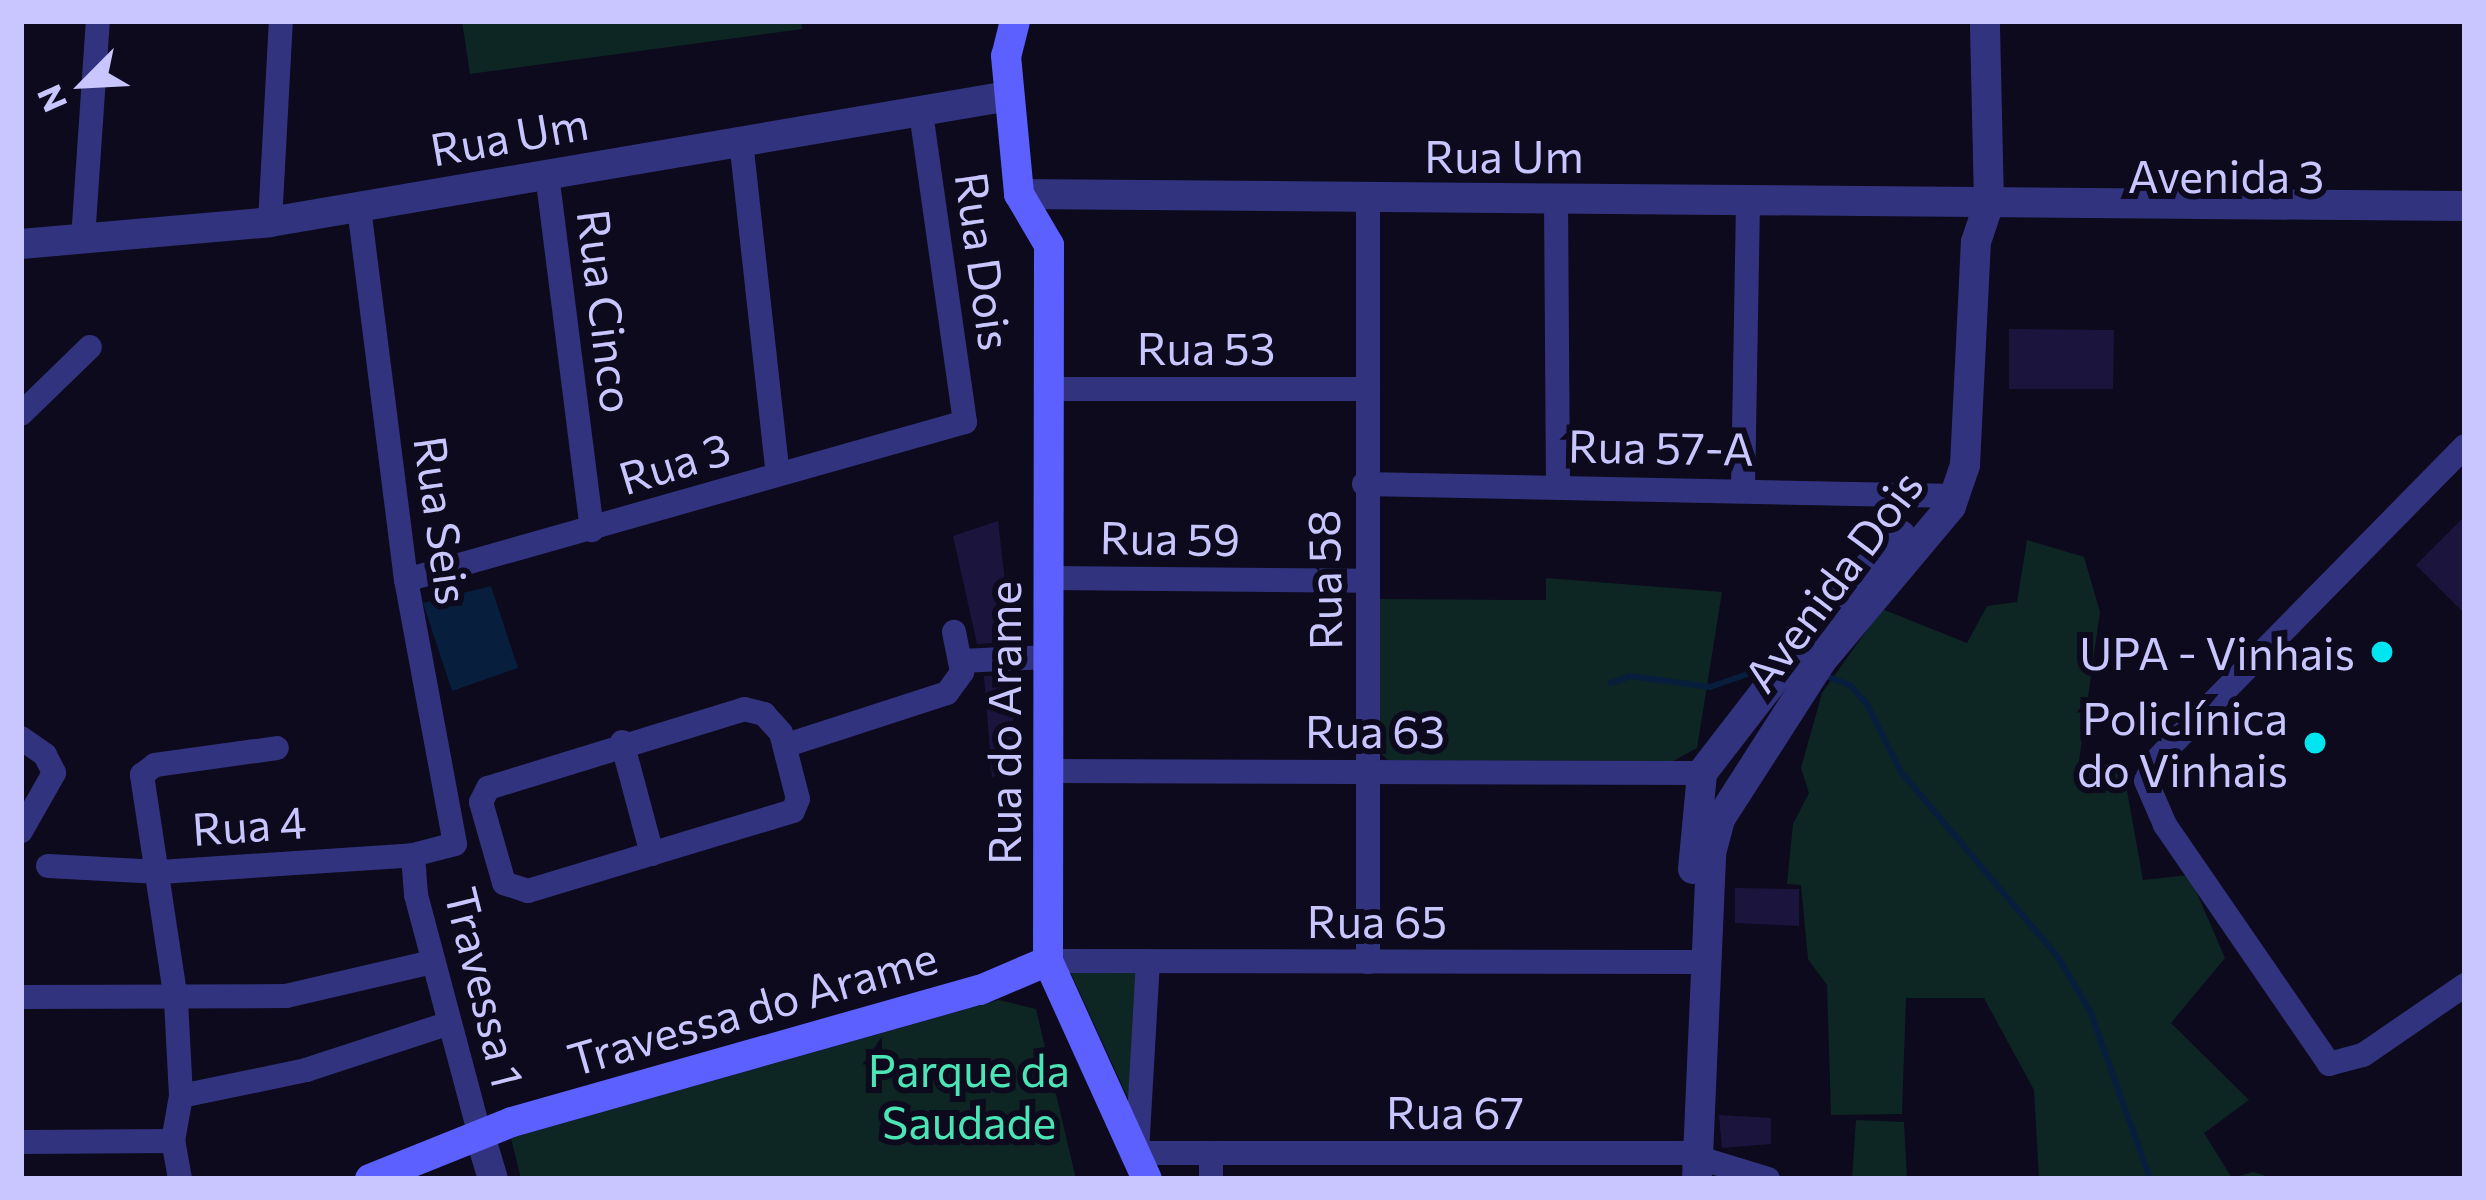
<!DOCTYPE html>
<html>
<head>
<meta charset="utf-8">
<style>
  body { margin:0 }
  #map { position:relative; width:2486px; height:1200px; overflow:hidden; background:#0c0a1c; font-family:Commissioner,sans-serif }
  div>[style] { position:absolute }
  .green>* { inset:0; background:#0d2624 }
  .water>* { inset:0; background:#071e3d }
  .stream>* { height:6px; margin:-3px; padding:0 3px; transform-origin:3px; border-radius:3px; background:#071e3d }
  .building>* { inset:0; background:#1b153e }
  .minor>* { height:24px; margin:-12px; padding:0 12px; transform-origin:12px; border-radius:12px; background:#32337e }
  .tertiary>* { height:30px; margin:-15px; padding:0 15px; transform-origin:15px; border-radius:15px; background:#32337e }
  .secondary>* { height:30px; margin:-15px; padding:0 15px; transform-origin:15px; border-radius:15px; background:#5c60ff }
  .dots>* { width:33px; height:33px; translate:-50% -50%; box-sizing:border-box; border:6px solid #0c0a1c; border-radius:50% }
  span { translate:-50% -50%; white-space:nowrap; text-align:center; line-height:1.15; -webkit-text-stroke:12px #0c0a1c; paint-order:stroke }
  .street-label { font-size:45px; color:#c8c5ff }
  .poi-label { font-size:45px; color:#c8c5ff }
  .right { translate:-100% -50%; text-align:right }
  .park-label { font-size:45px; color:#4be5b6 }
  .frame { position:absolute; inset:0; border:24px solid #c8c5ff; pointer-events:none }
  .north { position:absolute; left:24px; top:24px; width:120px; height:120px; -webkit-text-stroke:9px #0c0a1c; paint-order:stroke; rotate:246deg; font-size:33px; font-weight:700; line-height:48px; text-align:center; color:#c8c5ff }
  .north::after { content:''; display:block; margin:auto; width:42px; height:54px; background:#c8c5ff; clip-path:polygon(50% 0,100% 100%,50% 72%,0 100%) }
</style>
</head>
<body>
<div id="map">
  <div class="green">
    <i style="clip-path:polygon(462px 21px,801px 21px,802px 29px,470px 74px)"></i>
    <i style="clip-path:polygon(2027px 540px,2084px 557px,2100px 612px,2078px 768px,2123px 768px,2143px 880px,2189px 875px,2225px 958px,2171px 1023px,2249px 1100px,2204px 1133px,2232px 1178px,2253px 1172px,2276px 1179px,2039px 1179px,2034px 1090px,1984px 998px,1906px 998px,1902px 1114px,1831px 1115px,1827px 985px,1808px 959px,1801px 885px,1787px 884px,1793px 824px,1809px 793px,1801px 768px,1822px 693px,1882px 609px,1967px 643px,1987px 606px,2017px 602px)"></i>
    <i style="clip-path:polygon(1546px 578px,1722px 592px,1697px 748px,1673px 761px,1388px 760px,1375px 748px,1373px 599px,1546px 600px)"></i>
    <i style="clip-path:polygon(1068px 967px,1142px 969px,1132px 1107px)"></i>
    <i style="clip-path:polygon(999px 1000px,1036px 1009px,1076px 1179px,521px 1179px,511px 1138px)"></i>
    <i style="clip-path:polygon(1856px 1120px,1904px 1122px,1907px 1179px,1852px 1179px)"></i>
  </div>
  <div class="water">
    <i style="clip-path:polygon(491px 586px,518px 668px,452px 691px,423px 603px)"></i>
  </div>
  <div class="stream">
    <i style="left:1826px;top:676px;width:26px;rotate:21deg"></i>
    <i style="left:1850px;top:685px;width:28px;rotate:49deg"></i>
    <i style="left:1868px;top:706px;width:74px;rotate:63.4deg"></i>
    <i style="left:1901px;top:772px;width:243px;rotate:49.7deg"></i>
    <i style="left:2058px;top:957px;width:63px;rotate:59.3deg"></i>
    <i style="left:2090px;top:1011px;width:178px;rotate:70.3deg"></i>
    <i style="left:1611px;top:683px;width:20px;rotate:-20deg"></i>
    <i style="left:1630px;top:676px;width:81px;rotate:7.8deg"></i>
    <i style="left:1710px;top:687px;width:67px;rotate:-19.2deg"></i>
  </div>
  <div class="building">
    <i style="clip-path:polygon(2009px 329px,2114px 330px,2113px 389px,2009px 389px)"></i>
    <i style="clip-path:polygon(2465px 516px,2465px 614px,2416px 565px)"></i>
    <i style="clip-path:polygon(998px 521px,1012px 642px,977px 644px,953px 536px)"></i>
    <i style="clip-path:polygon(1013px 675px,1013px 771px,992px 777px,984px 676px)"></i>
    <i style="clip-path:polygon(1735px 888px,1799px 889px,1799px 926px,1735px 923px)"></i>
    <i style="clip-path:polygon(1719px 1115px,1771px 1118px,1771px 1144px,1722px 1148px)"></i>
  </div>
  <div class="minor">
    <i style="left:741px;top:141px;width:335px;rotate:83.7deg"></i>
    <i style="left:547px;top:174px;width:359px;rotate:82.8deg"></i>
    <i style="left:1368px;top:198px;width:764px;rotate:90deg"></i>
    <i style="left:1556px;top:200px;width:286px;rotate:89.6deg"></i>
    <i style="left:270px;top:222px;width:201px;rotate:-86.9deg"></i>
    <i style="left:83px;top:239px;width:219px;rotate:-86.1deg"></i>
    <i style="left:1048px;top:389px;width:317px"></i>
    <i style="left:21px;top:414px;width:96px;rotate:-44.2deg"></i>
    <i style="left:2465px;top:446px;width:445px;rotate:134.5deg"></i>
    <i style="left:2153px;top:764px;width:18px;rotate:112deg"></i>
    <i style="left:2146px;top:781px;width:48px;rotate:66.6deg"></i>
    <i style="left:2165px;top:825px;width:290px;rotate:55.5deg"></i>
    <i style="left:2329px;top:1064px;width:35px;rotate:-15deg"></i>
    <i style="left:2363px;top:1055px;width:124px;rotate:-34.5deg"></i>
    <i style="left:1364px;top:484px;width:592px;rotate:1.16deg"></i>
    <i style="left:1743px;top:489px;width:288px;rotate:-89deg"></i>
    <i style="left:1048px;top:578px;width:316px;rotate:0.5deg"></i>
    <i style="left:406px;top:580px;width:581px;rotate:-15.78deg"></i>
    <i style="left:965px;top:422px;width:314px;rotate:-98.1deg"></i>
    <i style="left:962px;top:661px;width:86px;rotate:-2.7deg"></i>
    <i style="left:744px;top:709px;width:21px;rotate:14deg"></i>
    <i style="left:764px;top:714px;width:25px;rotate:48deg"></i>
    <i style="left:781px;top:733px;width:68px;rotate:75.6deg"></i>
    <i style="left:798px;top:799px;width:13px;rotate:113deg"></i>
    <i style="left:793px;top:811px;width:277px;rotate:163.2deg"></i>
    <i style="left:528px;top:891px;width:25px;rotate:-162deg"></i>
    <i style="left:504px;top:883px;width:84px;rotate:-105.9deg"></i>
    <i style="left:481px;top:802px;width:16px;rotate:-63deg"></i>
    <i style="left:488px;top:788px;width:268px;rotate:-17.1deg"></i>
    <i style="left:21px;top:738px;width:29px;rotate:35deg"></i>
    <i style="left:45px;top:755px;width:20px;rotate:63deg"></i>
    <i style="left:54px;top:773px;width:67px;rotate:119.6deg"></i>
    <i style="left:622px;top:742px;width:116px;rotate:75deg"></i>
    <i style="left:787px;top:745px;width:168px;rotate:-18deg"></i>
    <i style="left:947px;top:693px;width:26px;rotate:-54deg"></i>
    <i style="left:962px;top:672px;width:41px;rotate:-101.3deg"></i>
    <i style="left:1048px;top:771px;width:654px;rotate:0.18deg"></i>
    <i style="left:413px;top:855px;width:40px;rotate:85.7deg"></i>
    <i style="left:416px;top:895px;width:253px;rotate:75.1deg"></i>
    <i style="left:48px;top:866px;width:112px;rotate:3.1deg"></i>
    <i style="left:160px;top:872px;width:254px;rotate:-3.8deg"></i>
    <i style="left:413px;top:855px;width:43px;rotate:-14.7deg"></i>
    <i style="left:455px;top:844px;width:269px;rotate:-100.5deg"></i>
    <i style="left:406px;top:580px;width:377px;rotate:-97.2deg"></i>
    <i style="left:1048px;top:961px;width:658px;rotate:0.09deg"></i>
    <i style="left:1148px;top:961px;width:192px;rotate:93.3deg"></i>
    <i style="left:1137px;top:1153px;width:546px"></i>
    <i style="left:1683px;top:1153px;width:89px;rotate:17deg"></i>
    <i style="left:21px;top:997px;width:265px;rotate:-0.2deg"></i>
    <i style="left:286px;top:996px;width:150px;rotate:-13.1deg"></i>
    <i style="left:181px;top:1096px;width:128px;rotate:-11.7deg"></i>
    <i style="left:306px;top:1070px;width:151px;rotate:-18.1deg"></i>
    <i style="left:21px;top:1142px;width:152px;rotate:-0.4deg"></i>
    <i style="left:180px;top:1179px;width:39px;rotate:-100deg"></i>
    <i style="left:173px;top:1141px;width:46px;rotate:-79.9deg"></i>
    <i style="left:181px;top:1096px;width:96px;rotate:-93deg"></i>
    <i style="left:176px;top:1000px;width:228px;rotate:-98.6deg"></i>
    <i style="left:142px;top:775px;width:16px;rotate:-38deg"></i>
    <i style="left:155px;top:765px;width:123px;rotate:-7.9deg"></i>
    <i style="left:1211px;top:1179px;width:26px;rotate:-90deg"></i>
  </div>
  <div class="tertiary">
    <i style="left:1019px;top:194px;width:1446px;rotate:0.48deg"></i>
    <i style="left:21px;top:244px;width:250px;rotate:-5deg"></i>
    <i style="left:270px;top:222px;width:750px;rotate:-9.68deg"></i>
    <i style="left:1693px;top:869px;width:96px;rotate:-84.6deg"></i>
    <i style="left:1702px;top:773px;width:222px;rotate:-52.3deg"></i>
    <i style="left:1838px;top:597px;width:88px;rotate:-44.5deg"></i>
    <i style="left:481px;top:1139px;width:42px;rotate:73.3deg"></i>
    <i style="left:1697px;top:1179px;width:326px;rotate:-87.5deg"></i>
    <i style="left:1711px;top:853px;width:35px;rotate:-75deg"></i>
    <i style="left:1720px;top:819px;width:189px;rotate:-57.3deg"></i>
    <i style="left:1822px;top:660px;width:201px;rotate:-50deg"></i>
    <i style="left:1951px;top:506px;width:43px;rotate:-71.1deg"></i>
    <i style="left:1965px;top:465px;width:223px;rotate:-87.2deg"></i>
    <i style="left:1976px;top:242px;width:41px;rotate:-71.6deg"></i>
    <i style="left:1989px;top:203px;width:182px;rotate:-91.3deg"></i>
  </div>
  <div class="secondary">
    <i style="left:1015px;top:21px;width:36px;rotate:104deg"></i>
    <i style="left:1006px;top:56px;width:139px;rotate:84.6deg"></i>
    <i style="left:1019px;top:194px;width:59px;rotate:59.5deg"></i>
    <i style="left:1049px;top:245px;width:716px;rotate:90.08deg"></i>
    <i style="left:1048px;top:961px;width:239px;rotate:65.6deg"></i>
    <i style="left:370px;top:1179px;width:153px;rotate:-21.9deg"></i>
    <i style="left:512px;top:1122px;width:486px;rotate:-15.8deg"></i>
    <i style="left:980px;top:990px;width:74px;rotate:-23.1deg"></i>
  </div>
  <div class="dots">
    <i style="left:2382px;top:652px;background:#00e5f0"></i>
    <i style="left:2315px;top:743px;background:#00e5f0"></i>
  </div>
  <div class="street-label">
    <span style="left:509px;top:135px;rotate:-10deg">Rua Um</span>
    <span style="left:1504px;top:155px">Rua Um</span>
    <span style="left:2226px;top:175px">Avenida 3</span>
    <span style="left:985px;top:261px;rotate:82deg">Rua Dois</span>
    <span style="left:607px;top:311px;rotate:83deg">Rua Cinco</span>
    <span style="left:1206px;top:347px">Rua 53</span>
    <span style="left:1661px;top:446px;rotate:1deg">Rua 57-A</span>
    <span style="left:674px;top:462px;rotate:-17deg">Rua 3</span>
    <span style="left:443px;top:520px;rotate:82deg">Rua Seis</span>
    <span style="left:1170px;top:537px;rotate:1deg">Rua 59</span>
    <span style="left:1323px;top:580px;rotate:-91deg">Rua 58</span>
    <span style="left:1832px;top:580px;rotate:-53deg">Avenida Dois</span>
    <span style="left:1003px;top:723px;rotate:-90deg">Rua do Arame</span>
    <span style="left:1375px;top:730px">Rua 63</span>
    <span style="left:249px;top:824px;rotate:-4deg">Rua 4</span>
    <span style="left:1377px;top:920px">Rua 65</span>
    <span style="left:486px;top:987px;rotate:76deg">Travessa 1</span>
    <span style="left:752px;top:1007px;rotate:-16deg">Travessa do Arame</span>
    <span style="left:1455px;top:1111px">Rua 67</span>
  </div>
  <div class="poi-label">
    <span class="right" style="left:2355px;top:652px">UPA - Vinhais</span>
    <span class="right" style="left:2288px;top:743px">Policlínica<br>do Vinhais</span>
  </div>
  <div class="park-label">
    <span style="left:969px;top:1095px">Parque da<br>Saudade</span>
  </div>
  <div class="frame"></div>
  <div class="north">N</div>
</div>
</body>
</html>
